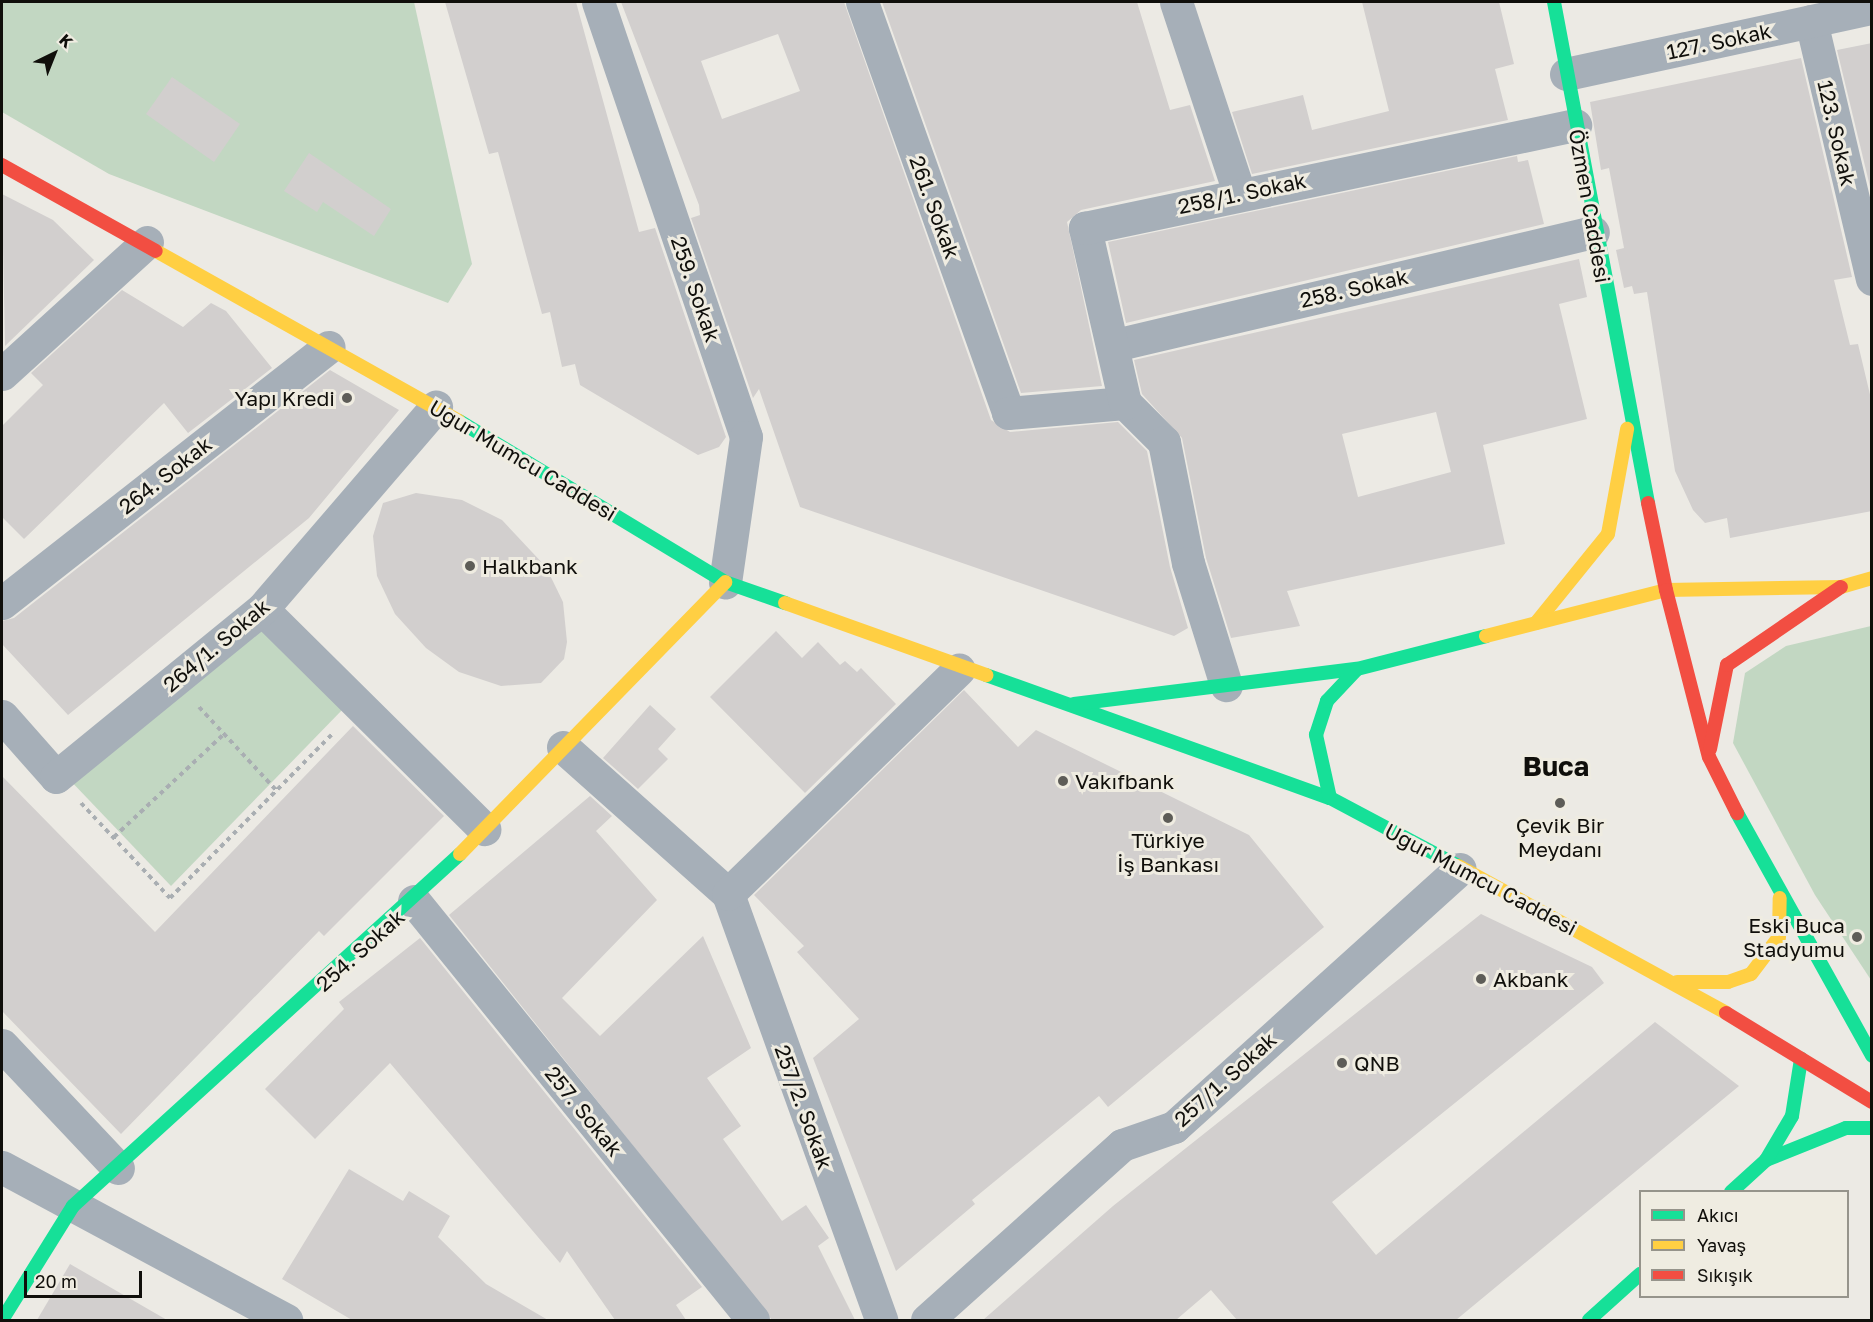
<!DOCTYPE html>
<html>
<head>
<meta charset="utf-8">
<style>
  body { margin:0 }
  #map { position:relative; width:1873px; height:1322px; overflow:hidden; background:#eceae4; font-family:"Golos Text",sans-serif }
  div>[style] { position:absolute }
  .green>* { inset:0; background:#c2d7c2 }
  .building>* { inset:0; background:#d2cfce }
  .path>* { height:4px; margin-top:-2px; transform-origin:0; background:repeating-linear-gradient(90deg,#a9aeb2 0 4.5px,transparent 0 9px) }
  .street>* { height:33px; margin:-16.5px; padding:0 16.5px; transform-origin:16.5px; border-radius:16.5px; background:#a6afb8 }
  .fast>* { height:14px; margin:-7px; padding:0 7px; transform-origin:7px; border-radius:7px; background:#16e098 }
  .slow>* { height:14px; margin:-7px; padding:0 7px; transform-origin:7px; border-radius:7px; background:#ffcf43 }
  .jam>* { height:14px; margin:-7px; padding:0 7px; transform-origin:7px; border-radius:7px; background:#f24e42 }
  .dots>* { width:16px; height:16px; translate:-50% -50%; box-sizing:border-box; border:3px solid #efece1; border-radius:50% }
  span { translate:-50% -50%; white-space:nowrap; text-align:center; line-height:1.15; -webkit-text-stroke:6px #efece1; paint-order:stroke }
  .street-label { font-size:21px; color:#100f0b }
  .poi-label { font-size:21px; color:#100f0b }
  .right { translate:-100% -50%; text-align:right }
  .left { translate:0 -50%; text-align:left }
  .district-label { font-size:27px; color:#100f0b; font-weight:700 }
  .frame { position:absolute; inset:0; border:3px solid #100f0b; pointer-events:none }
  .legend { position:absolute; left:1639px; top:1190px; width:210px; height:108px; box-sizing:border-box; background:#efece1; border:2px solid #96948b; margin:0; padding:8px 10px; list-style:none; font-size:18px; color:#100f0b }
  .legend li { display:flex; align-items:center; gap:12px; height:30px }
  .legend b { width:30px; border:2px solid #96948b }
  .north { position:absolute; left:24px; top:24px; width:60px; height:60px; -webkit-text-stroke:4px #efece1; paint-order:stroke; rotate:43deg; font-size:16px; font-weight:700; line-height:24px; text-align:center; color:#100f0b }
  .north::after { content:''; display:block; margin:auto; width:21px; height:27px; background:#100f0b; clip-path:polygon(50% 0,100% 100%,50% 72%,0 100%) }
  .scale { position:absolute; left:24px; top:1271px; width:118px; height:27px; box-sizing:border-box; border:3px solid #100f0b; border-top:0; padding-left:8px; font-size:18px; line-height:21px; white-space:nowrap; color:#100f0b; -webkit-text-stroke:4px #efece1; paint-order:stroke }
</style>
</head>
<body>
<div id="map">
  <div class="green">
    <i style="clip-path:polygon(2px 2px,414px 2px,472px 264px,448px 303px,109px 174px,2px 112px)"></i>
    <i style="clip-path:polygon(260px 625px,343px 709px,171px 886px,67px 777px)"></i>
    <i style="clip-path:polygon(1871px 626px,1872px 626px,1871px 980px,1815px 895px,1733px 743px,1745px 673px,1786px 646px)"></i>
  </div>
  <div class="building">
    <i style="clip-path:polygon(445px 2px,576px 2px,639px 232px,655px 228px,726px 437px,719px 447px,698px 455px,580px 385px,575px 364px,562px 367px,550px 312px,542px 314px,498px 152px,489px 154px)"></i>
    <i style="clip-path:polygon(evenodd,621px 2px,844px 2px,991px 420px,1010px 432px,1118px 422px,1147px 451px,1170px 567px,1188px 628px,1174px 636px,800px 507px,759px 389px,753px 398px,691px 218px,700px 215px,699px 205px,621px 2px,778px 34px,800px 91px,722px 119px,701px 61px,778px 34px)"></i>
    <i style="clip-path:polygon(882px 2px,1137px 2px,1170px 110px,1190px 105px,1215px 181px,1081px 210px,1067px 222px,1102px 386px,1021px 393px)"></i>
    <i style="clip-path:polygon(1362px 2px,1499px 2px,1514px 64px,1495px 69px,1508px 120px,1252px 174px,1232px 112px,1303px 95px,1312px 130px,1389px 111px)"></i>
    <i style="clip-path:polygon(1872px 43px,1872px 195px,1837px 50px)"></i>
    <i style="clip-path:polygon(1801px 58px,1852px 277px,1834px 280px,1850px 345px,1858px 344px,1872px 403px,1872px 511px,1730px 538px,1727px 518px,1705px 523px,1693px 510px,1675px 471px,1647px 292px,1634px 294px,1632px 286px,1624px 288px,1616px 250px,1624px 248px,1609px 168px,1601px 170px,1590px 102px)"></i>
    <i style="clip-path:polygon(172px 77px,240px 124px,214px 162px,146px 114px)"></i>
    <i style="clip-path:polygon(309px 153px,391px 209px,374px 236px,323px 202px,317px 212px,284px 191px)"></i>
    <i style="clip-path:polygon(1517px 156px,1518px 162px,1528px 160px,1544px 224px,1126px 323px,1108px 242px)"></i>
    <i style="clip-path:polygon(2px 194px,53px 220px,94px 260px,5px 346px)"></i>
    <i style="clip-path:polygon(evenodd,1579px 259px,1587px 297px,1559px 304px,1587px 419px,1483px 445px,1505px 544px,1287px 591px,1300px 626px,1231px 638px,1206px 558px,1182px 438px,1142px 394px,1134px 360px,1579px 259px,1436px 412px,1451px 472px,1358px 497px,1342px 434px,1436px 412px)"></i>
    <i style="clip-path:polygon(122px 290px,183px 327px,211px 303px,226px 311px,272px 368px,188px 433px,164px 403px,24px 539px,2px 517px,2px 426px,43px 385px,31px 373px)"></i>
    <i style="clip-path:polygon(330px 370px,399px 410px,309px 518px,68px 715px,2px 644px,2px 621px,14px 618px)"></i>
    <i style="clip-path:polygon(416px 493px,462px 500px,502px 520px,546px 567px,563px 602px,567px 642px,564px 659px,541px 683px,501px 686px,459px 672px,426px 648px,395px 614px,377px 576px,373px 536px,383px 503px)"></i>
    <i style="clip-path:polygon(776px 631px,802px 658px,818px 642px,840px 665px,845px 661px,857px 672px,861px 668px,896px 704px,805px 793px,710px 697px)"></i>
    <i style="clip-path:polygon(964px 690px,1018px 747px,1036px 730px,1249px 835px,1324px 927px,1108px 1107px,1099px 1096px,972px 1200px,975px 1204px,896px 1271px,813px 1058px,859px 1019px,797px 952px,804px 946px,754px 895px)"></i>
    <i style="clip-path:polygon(650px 705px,676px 729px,658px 749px,668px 759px,638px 789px,603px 758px)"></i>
    <i style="clip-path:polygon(353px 726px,444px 816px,324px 936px,319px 931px,121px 1134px,2px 1011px,2px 776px,155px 932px)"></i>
    <i style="clip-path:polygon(590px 796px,612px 816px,596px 831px,657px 900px,562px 998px,600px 1036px,703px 936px,751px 1048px,707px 1078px,741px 1126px,723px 1139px,782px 1221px,806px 1205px,829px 1238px,818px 1246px,855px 1320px,772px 1320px,449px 915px)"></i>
    <i style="clip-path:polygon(1481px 914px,1592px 967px,1604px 983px,1332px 1202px,1376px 1255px,1655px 1022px,1739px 1086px,1456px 1320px,1237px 1320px,1211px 1290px,1176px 1320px,983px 1320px,1113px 1206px)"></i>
    <i style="clip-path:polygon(420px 938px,702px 1287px,676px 1305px,686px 1320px,615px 1320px,567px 1251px,560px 1263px,390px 1063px,315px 1139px,265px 1089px,344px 1009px,339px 1002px)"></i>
    <i style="clip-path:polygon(349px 1169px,403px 1201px,409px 1191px,450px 1216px,438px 1237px,486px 1284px,548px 1320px,352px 1320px,282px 1279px)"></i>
    <i style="clip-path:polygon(70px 1264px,167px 1320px,37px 1320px)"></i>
  </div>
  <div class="path">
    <i style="left:199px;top:707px;width:113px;rotate:47.1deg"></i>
    <i style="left:81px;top:803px;width:130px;rotate:46.9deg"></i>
    <i style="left:170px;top:898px;width:233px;rotate:-45.3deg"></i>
    <i style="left:114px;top:837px;width:151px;rotate:-43.1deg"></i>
  </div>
  <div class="street">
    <i style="left:598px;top:2px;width:459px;rotate:71.2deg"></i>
    <i style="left:746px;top:437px;width:147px;rotate:98.2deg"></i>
    <i style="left:862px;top:2px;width:436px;rotate:70.4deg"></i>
    <i style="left:1008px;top:413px;width:117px;rotate:-4.9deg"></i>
    <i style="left:1125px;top:403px;width:55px;rotate:45deg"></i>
    <i style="left:1164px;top:442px;width:123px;rotate:78.8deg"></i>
    <i style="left:1188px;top:563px;width:128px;rotate:72.7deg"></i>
    <i style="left:1176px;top:2px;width:201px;rotate:71.7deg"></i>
    <i style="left:1811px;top:21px;width:265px;rotate:76.7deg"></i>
    <i style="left:1566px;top:74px;width:313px;rotate:-12.2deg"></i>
    <i style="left:1115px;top:345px;width:491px;rotate:-13.3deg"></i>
    <i style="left:2px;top:374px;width:196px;rotate:-42.3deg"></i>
    <i style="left:1125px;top:403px;width:180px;rotate:-102.9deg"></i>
    <i style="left:1085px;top:228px;width:501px;rotate:-11.87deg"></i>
    <i style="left:2px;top:603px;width:415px;rotate:-38.1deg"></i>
    <i style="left:262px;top:609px;width:313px;rotate:44.7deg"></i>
    <i style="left:2px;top:716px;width:81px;rotate:48.5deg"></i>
    <i style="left:56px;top:777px;width:266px;rotate:-39.2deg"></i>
    <i style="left:262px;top:609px;width:267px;rotate:-49.3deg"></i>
    <i style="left:563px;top:747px;width:221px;rotate:41.7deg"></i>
    <i style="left:728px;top:894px;width:453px;rotate:70.2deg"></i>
    <i style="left:728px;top:894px;width:322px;rotate:-44.2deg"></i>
    <i style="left:414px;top:901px;width:539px;rotate:51.02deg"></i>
    <i style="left:2px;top:1045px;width:169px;rotate:46.7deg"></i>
    <i style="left:2px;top:1167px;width:323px;rotate:28.3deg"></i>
    <i style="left:927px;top:1320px;width:262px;rotate:-41.9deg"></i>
    <i style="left:1122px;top:1145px;width:55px;rotate:-19.1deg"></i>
    <i style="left:1174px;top:1127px;width:385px;rotate:-42.1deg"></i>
  </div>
  <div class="fast">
    <i style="left:1554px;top:2px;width:510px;rotate:79.37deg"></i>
    <i style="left:459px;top:421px;width:311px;rotate:31.2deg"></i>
    <i style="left:725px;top:582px;width:64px;rotate:19.3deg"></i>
    <i style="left:986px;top:675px;width:365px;rotate:19.7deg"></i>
    <i style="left:1074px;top:704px;width:285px;rotate:-7.1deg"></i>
    <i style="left:1737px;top:813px;width:278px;rotate:60.9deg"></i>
    <i style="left:1458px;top:866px;width:145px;rotate:-152deg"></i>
    <i style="left:1330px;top:798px;width:65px;rotate:-102.5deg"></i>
    <i style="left:1316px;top:735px;width:36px;rotate:-72deg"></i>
    <i style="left:1327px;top:701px;width:44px;rotate:-46.8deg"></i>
    <i style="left:1357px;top:669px;width:133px;rotate:-14.3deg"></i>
    <i style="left:1766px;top:1160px;width:86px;rotate:-21.8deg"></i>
    <i style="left:1846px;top:1128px;width:26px"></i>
    <i style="left:1731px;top:1192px;width:47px;rotate:-42.4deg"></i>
    <i style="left:1766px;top:1160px;width:51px;rotate:-59.4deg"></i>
    <i style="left:1792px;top:1116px;width:58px;rotate:-81deg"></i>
    <i style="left:2px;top:1320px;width:134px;rotate:-58.1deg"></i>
    <i style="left:73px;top:1206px;width:523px;rotate:-42.29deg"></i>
    <i style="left:1589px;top:1320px;width:69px;rotate:-42deg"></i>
  </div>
  <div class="slow">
    <i style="left:156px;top:251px;width:347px;rotate:29.3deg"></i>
    <i style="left:785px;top:603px;width:214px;rotate:19.7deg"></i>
    <i style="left:1536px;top:623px;width:114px;rotate:-51deg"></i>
    <i style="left:1608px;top:534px;width:107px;rotate:-79.7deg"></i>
    <i style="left:1486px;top:636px;width:186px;rotate:-14.3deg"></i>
    <i style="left:1666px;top:590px;width:175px;rotate:-1deg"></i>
    <i style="left:1841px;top:587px;width:32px;rotate:-16deg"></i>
    <i style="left:460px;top:854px;width:380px;rotate:-45.7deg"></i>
    <i style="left:1458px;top:866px;width:306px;rotate:28.7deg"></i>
    <i style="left:1677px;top:982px;width:51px"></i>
    <i style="left:1728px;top:982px;width:24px;rotate:-19deg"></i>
    <i style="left:1751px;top:974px;width:46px;rotate:-52.9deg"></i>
    <i style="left:1779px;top:937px;width:39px;rotate:-89deg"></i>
  </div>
  <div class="jam">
    <i style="left:2px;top:165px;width:176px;rotate:29.2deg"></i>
    <i style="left:1648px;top:503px;width:89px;rotate:78.3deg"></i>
    <i style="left:1666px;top:590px;width:172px;rotate:75.6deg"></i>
    <i style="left:1709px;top:757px;width:63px;rotate:63.4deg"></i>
    <i style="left:1710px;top:749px;width:86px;rotate:-78.6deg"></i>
    <i style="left:1727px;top:665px;width:138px;rotate:-34.4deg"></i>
    <i style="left:1726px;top:1013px;width:171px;rotate:31.4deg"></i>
  </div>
  <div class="dots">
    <i style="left:347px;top:398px;background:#5d5c57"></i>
    <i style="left:470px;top:566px;background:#5d5c57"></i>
    <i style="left:1063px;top:781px;background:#5d5c57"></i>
    <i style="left:1560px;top:803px;background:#5d5c57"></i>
    <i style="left:1168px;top:818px;background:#5d5c57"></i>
    <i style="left:1857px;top:937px;background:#5d5c57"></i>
    <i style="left:1481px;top:979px;background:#5d5c57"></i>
    <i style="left:1342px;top:1063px;background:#5d5c57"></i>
  </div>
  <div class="street-label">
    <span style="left:1719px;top:41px;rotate:-12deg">127. Sokak</span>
    <span style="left:1837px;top:133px;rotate:77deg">123. Sokak</span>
    <span style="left:1242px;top:193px;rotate:-12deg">258/1. Sokak</span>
    <span style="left:1590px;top:206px;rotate:80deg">Özmen Caddesi</span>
    <span style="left:935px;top:207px;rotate:70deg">261. Sokak</span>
    <span style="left:1354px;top:288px;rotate:-13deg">258. Sokak</span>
    <span style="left:696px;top:289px;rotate:71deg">259. Sokak</span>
    <span style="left:523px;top:460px;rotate:31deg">Uğur Mumcu Caddesi</span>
    <span style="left:165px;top:475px;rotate:-38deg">264. Sokak</span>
    <span style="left:216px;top:645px;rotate:-40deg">264/1. Sokak</span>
    <span style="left:1481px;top:879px;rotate:28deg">Uğur Mumcu Caddesi</span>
    <span style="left:360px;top:950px;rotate:-42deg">254. Sokak</span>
    <span style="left:1225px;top:1079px;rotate:-42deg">257/1. Sokak</span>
    <span style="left:804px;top:1107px;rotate:70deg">257/2. Sokak</span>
    <span style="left:584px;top:1111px;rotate:51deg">257. Sokak</span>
  </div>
  <div class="poi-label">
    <span class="right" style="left:335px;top:398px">Yapı Kredi</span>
    <span class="left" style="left:482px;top:566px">Halkbank</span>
    <span class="left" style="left:1075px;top:781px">Vakıfbank</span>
    <span style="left:1560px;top:837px">Çevik Bir<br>Meydanı</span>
    <span style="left:1168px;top:852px">Türkiye<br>İş Bankası</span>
    <span class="right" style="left:1845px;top:937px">Eski Buca<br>Stadyumu</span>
    <span class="left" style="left:1493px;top:979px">Akbank</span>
    <span class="left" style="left:1354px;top:1063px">QNB</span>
  </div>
  <div class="district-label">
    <span style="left:1556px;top:767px">Buca</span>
  </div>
  <div class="frame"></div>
  <ul class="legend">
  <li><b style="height:8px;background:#16e098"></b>Akıcı</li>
  <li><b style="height:8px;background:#ffcf43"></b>Yavaş</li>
  <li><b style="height:8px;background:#f24e42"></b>Sıkışık</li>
  </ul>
  <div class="north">K</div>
  <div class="scale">20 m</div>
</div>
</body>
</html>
